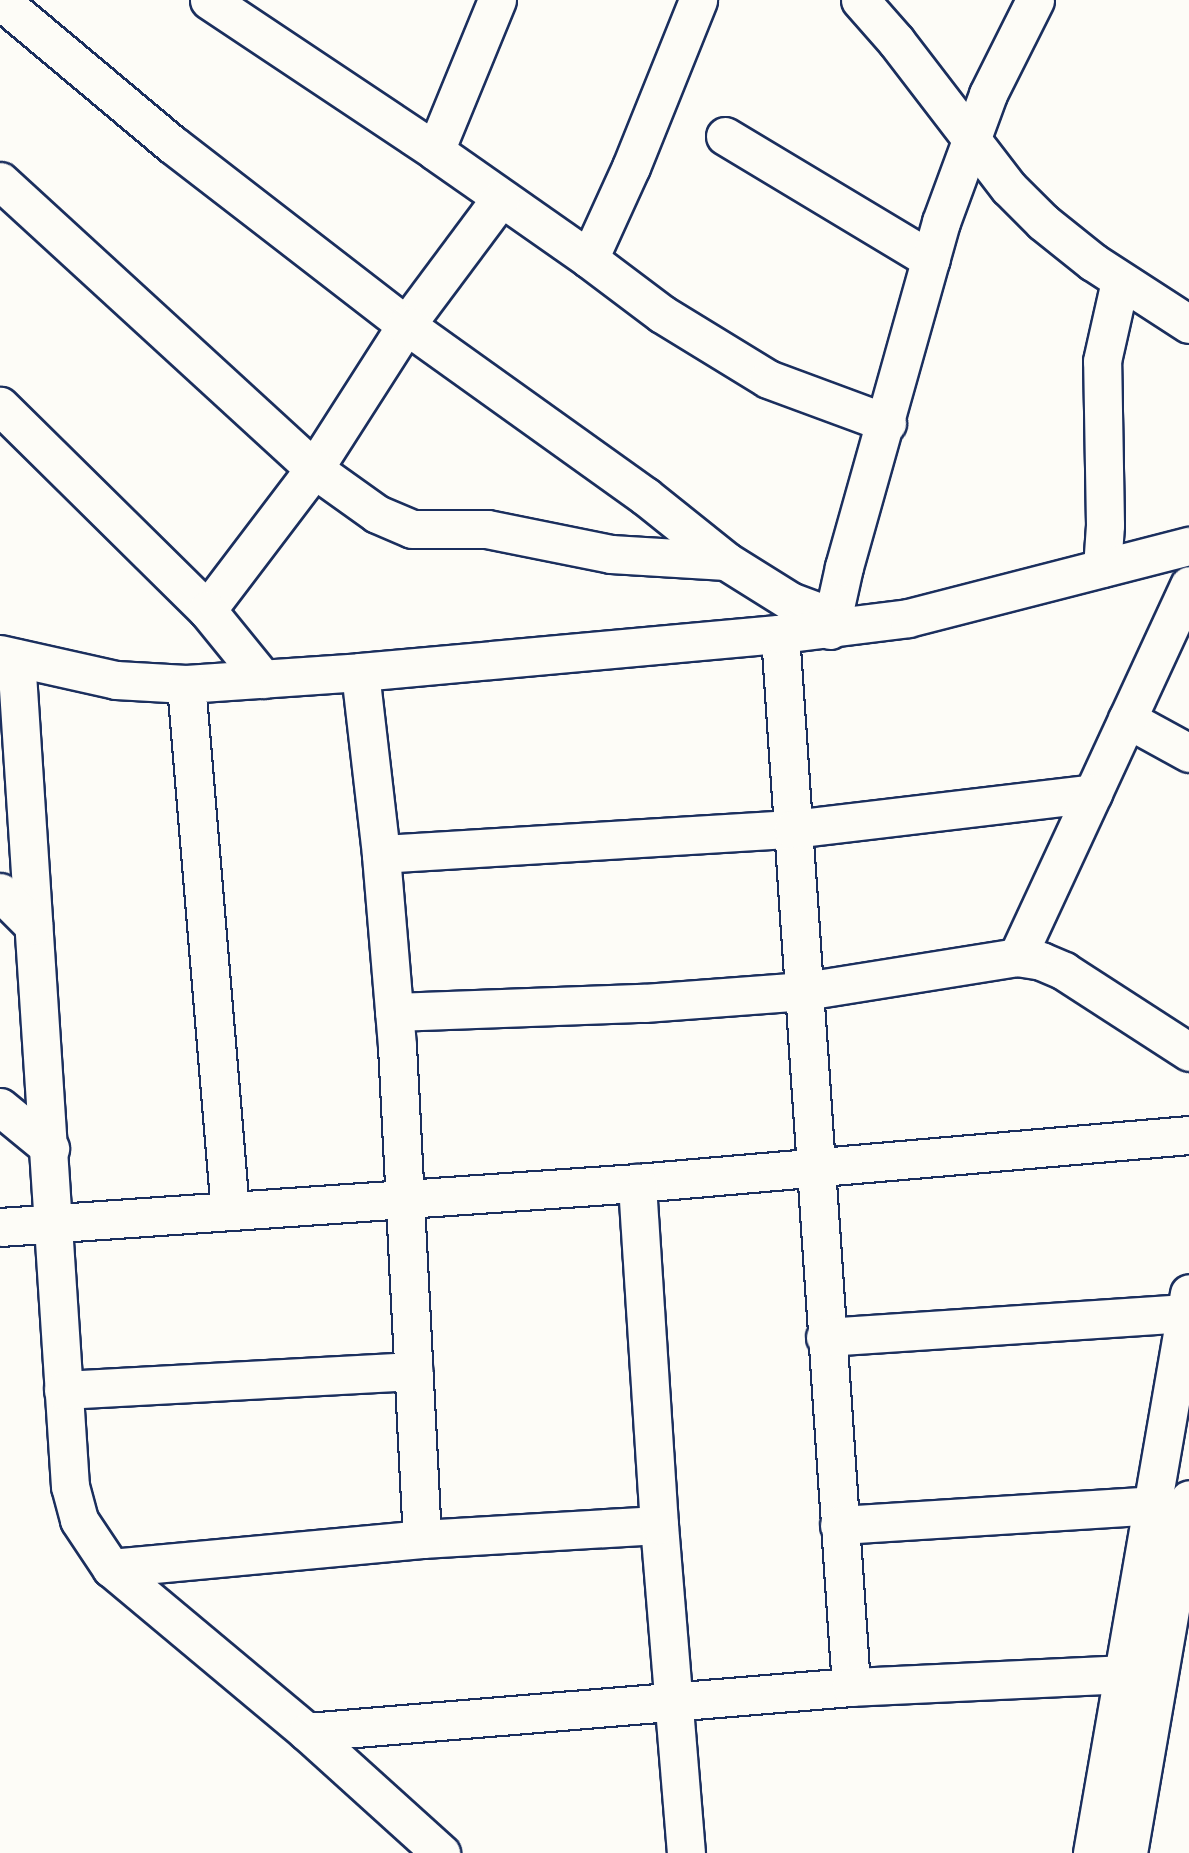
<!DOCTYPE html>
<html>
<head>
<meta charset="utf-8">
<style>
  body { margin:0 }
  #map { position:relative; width:1189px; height:1853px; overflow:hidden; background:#fdfcf7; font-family:Delius,sans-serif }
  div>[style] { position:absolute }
  .roads { filter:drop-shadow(2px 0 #1b2f5e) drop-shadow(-2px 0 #1b2f5e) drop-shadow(0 2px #1b2f5e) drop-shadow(0 -2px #1b2f5e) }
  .minor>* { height:37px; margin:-18.5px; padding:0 18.5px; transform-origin:18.5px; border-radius:18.5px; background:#fdfcf7 }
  span { translate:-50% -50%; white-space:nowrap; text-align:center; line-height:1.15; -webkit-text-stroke:7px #fdfcf7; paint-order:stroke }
</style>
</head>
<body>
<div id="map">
  <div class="roads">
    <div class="minor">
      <i style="left:0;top:0;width:226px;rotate:40deg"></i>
      <i style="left:173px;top:145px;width:294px;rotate:37.7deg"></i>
      <i style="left:406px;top:325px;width:171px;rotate:122.6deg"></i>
      <i style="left:314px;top:469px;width:77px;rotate:35.5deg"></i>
      <i style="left:377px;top:514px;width:38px;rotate:23deg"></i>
      <i style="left:412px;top:529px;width:75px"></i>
      <i style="left:487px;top:529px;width:126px;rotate:11.4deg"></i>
      <i style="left:611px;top:554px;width:115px;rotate:3.5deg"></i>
      <i style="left:209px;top:0;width:272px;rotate:33.7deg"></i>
      <i style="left:497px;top:0;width:163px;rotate:112.3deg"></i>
      <i style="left:435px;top:151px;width:188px;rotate:35deg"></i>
      <i style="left:589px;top:259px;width:101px;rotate:-65.5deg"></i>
      <i style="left:631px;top:167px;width:180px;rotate:-68.1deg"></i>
      <i style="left:860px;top:0;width:55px;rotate:48.7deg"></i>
      <i style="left:896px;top:41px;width:185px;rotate:52.5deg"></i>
      <i style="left:1009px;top:188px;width:48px;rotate:45deg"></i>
      <i style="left:1043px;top:222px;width:64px;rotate:38.7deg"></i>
      <i style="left:1093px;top:262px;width:114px;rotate:32.9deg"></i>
      <i style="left:725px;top:136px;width:240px;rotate:31deg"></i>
      <i style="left:0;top:181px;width:426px;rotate:42.5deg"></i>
      <i style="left:314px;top:469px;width:177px;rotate:127.2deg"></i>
      <i style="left:207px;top:610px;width:291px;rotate:-135.4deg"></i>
      <i style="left:500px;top:199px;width:157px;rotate:126.7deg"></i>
      <i style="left:406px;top:325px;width:294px;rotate:35.6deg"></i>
      <i style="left:645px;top:496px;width:104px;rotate:38.7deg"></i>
      <i style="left:726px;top:561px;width:75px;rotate:32deg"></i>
      <i style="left:790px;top:601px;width:46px;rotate:20.4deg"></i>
      <i style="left:589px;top:259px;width:91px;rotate:37deg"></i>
      <i style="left:662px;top:314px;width:124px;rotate:31.5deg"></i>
      <i style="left:768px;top:379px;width:127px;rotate:20.3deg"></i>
      <i style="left:1102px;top:568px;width:43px;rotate:-86deg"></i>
      <i style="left:1105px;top:525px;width:164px;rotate:-91deg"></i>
      <i style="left:1102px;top:361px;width:82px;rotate:-77.3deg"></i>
      <i style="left:207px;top:610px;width:89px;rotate:50.9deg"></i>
      <i style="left:830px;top:630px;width:65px;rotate:-77.5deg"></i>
      <i style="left:844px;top:567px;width:358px;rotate:-74.3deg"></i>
      <i style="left:941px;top:222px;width:136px;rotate:-69.8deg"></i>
      <i style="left:988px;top:94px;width:105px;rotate:-63.4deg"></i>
      <i style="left:780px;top:634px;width:1055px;rotate:86.14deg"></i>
      <i style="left:0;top:654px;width:119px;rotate:12.6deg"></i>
      <i style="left:116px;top:680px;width:70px;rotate:3.3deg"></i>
      <i style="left:186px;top:684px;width:174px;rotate:-3.9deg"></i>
      <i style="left:360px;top:672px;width:422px;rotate:-5.2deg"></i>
      <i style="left:780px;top:634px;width:129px;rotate:-7.1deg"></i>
      <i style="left:908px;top:618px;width:290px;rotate:-14.4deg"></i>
      <i style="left:16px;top:658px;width:830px;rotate:86.27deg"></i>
      <i style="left:70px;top:1486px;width:35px;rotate:75deg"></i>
      <i style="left:79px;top:1520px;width:58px;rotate:56.3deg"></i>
      <i style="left:111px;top:1568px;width:256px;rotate:39.9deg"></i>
      <i style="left:307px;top:1732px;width:181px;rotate:42.1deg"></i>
      <i style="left:186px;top:684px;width:529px;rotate:85.23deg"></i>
      <i style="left:1127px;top:719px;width:71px;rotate:28.7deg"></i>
      <i style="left:381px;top:854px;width:413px;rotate:-3.5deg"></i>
      <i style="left:793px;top:829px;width:302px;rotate:-6.8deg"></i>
      <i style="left:1093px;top:793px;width:229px;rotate:-65.2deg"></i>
      <i style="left:0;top:892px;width:47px;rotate:45deg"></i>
      <i style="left:1017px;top:957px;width:181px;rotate:-65.1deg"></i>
      <i style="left:394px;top:1012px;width:250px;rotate:-2.1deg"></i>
      <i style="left:644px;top:1003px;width:161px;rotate:-4.3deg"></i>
      <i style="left:805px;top:991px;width:215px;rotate:-9.1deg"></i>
      <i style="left:1017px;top:957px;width:24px;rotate:9deg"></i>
      <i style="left:1041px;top:961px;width:25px;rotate:23deg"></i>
      <i style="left:1064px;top:971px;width:149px;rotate:32.9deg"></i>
      <i style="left:0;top:1107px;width:65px;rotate:39.4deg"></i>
      <i style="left:0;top:1227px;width:639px;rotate:-3.95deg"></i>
      <i style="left:637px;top:1183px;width:554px;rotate:-4.97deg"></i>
      <i style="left:825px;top:1337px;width:362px;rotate:-3.8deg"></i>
      <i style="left:63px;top:1390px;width:351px;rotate:-3.1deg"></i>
      <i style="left:659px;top:1525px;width:329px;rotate:85.3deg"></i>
      <i style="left:839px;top:1525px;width:316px;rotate:-3.6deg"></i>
      <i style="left:422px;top:1539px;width:237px;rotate:-3.4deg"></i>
      <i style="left:659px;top:1525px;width:343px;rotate:-93.7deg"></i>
      <i style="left:111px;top:1568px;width:312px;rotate:-5.3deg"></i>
      <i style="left:422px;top:1539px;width:494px;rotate:-92.9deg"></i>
      <i style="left:397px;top:1046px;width:193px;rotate:-94.8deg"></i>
      <i style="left:381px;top:854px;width:183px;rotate:-96.6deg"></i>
      <i style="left:307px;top:1732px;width:546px;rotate:-4.73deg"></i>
      <i style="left:851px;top:1687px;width:273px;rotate:-2.7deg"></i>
      <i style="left:1092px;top:1853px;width:568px;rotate:-80.17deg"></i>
      <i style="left:1128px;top:1853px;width:359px;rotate:-80.2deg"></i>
    </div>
  </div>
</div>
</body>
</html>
